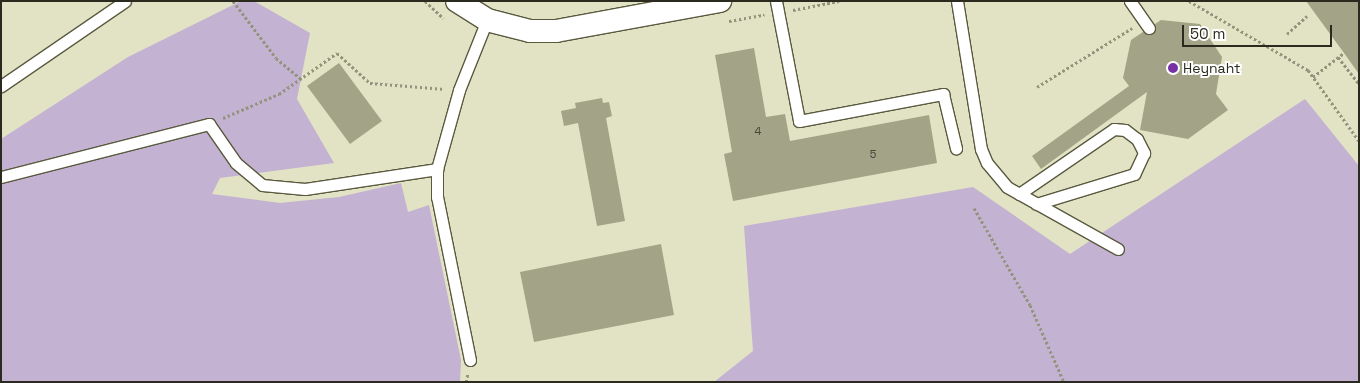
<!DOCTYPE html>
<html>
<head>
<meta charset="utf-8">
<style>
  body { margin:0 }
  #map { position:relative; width:1360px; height:383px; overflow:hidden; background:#e2e2c4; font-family:"Space Grotesk",sans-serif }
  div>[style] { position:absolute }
  .green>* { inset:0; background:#c3b2d2 }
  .building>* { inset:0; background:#a3a387 }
  .path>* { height:3px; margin-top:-1.5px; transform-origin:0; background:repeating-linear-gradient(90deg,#94947e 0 2.5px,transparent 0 5px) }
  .roads { filter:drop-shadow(1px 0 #59593f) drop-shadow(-1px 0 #59593f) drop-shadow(0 1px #59593f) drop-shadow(0 -1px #59593f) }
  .lane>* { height:11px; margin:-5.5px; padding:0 5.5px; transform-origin:5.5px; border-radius:5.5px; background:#fff }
  .street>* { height:22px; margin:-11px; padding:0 11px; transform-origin:11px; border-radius:11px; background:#fff }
  .dots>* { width:14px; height:14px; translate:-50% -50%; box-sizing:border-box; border:2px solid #fff; border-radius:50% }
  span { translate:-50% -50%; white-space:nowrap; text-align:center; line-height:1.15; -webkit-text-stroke:4px #fff; paint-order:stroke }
  .number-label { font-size:11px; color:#484839 }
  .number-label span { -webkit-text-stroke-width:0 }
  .poi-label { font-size:14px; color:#2a2a1f }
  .left { translate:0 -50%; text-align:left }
  .frame { position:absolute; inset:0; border:2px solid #2a2a1f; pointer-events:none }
  .scale { position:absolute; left:1182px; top:25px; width:150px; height:22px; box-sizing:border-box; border:2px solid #2a2a1f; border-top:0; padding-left:6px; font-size:15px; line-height:18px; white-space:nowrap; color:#2a2a1f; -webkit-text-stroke:4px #fff; paint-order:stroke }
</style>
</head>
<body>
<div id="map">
  <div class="green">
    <i style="clip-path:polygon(241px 1px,254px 1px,310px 33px,297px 99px,334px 163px,220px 178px,212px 194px,280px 203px,339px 197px,401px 183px,408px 212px,429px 205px,461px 360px,460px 382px,1px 382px,1px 139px,128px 57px)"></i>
    <i style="clip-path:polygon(1305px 99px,1359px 166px,1359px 382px,714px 382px,753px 351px,744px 226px,973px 187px,1070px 254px)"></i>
  </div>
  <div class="building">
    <i style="clip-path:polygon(1306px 1px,1359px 1px,1359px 74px,1344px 53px)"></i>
    <i style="clip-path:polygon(1161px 20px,1200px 24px,1222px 57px,1216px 94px,1228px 110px,1188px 139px,1140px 130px,1147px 92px,1041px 169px,1032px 156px,1129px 86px,1123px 78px,1131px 40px,1143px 32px,1153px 34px,1155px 24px)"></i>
    <i style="clip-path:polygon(754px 48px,766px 117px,785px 114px,790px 141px,929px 115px,937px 163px,733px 201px,724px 154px,732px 152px,715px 55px)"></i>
    <i style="clip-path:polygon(339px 63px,382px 121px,350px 144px,307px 86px)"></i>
    <i style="clip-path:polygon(602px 98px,603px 103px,609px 102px,612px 116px,606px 118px,625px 221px,597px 226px,578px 123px,564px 126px,561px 111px,576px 108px,575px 103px)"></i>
    <i style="clip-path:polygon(661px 244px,674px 315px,534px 342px,520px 272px)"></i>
  </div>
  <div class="path">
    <i style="left:233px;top:1px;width:71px;rotate:53deg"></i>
    <i style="left:276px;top:58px;width:33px;rotate:40deg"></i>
    <i style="left:425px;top:1px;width:25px;rotate:43deg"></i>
    <i style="left:1189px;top:1px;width:138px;rotate:30.1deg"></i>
    <i style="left:1308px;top:70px;width:87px;rotate:54.3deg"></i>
    <i style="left:793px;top:10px;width:47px;rotate:-11.1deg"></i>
    <i style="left:729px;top:21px;width:36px;rotate:-10deg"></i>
    <i style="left:1287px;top:34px;width:27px;rotate:-42deg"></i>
    <i style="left:1338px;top:57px;width:34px;rotate:52deg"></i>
    <i style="left:1313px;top:77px;width:39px;rotate:-38deg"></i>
    <i style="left:1037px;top:87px;width:112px;rotate:-31.8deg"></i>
    <i style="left:223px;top:118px;width:61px;rotate:-23.2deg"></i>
    <i style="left:279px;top:94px;width:71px;rotate:-35.3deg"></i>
    <i style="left:337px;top:53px;width:45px;rotate:42.3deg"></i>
    <i style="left:370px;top:83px;width:75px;rotate:4.6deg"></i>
    <i style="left:974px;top:208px;width:112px;rotate:60deg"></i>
    <i style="left:1030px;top:305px;width:84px;rotate:66.2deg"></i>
    <i style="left:466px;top:382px;width:9px;rotate:-77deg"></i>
  </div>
  <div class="roads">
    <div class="lane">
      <i style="left:776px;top:1px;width:122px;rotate:79.1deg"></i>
      <i style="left:799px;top:121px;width:147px;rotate:-10.6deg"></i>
      <i style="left:943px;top:94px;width:56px;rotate:76.5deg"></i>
      <i style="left:957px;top:1px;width:150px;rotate:80.8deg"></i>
      <i style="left:981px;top:149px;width:15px;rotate:67deg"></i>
      <i style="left:987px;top:163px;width:31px;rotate:50deg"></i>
      <i style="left:1007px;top:187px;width:127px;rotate:29.2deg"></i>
      <i style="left:1130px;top:1px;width:33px;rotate:55deg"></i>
      <i style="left:1px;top:86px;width:150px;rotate:-34.4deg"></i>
      <i style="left:1px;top:177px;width:215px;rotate:-14.3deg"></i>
      <i style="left:209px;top:124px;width:47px;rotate:55.3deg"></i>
      <i style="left:236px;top:163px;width:34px;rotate:40deg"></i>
      <i style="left:262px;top:185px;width:43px;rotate:5.3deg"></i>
      <i style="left:305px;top:189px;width:134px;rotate:-8.6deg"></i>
      <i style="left:1019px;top:194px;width:115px;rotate:-34.4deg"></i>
      <i style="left:1114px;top:129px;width:11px;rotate:5deg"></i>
      <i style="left:1125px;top:130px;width:15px;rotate:37deg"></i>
      <i style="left:1137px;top:139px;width:16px;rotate:63deg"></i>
      <i style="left:1144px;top:153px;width:23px;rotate:115deg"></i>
      <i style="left:1134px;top:174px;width:102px;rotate:163deg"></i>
      <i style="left:470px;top:360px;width:166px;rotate:-101.4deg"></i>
      <i style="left:437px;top:197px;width:28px;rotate:-90deg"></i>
      <i style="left:437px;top:169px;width:82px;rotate:-74.4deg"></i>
      <i style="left:459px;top:90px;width:75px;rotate:-68.2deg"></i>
    </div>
    <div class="street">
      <i style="left:457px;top:1px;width:36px;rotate:32deg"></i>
      <i style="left:487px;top:20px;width:44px;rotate:14.3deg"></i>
      <i style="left:530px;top:31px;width:26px"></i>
      <i style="left:556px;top:31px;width:167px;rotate:-10.4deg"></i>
    </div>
  </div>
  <div class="dots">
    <i style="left:1173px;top:68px;background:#7731a4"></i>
  </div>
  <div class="number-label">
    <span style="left:758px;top:131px">4</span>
    <span style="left:873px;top:154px">5</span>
  </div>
  <div class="poi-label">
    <span class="left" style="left:1183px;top:68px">Heynaht</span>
  </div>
  <div class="frame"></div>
  <div class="scale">50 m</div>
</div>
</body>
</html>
